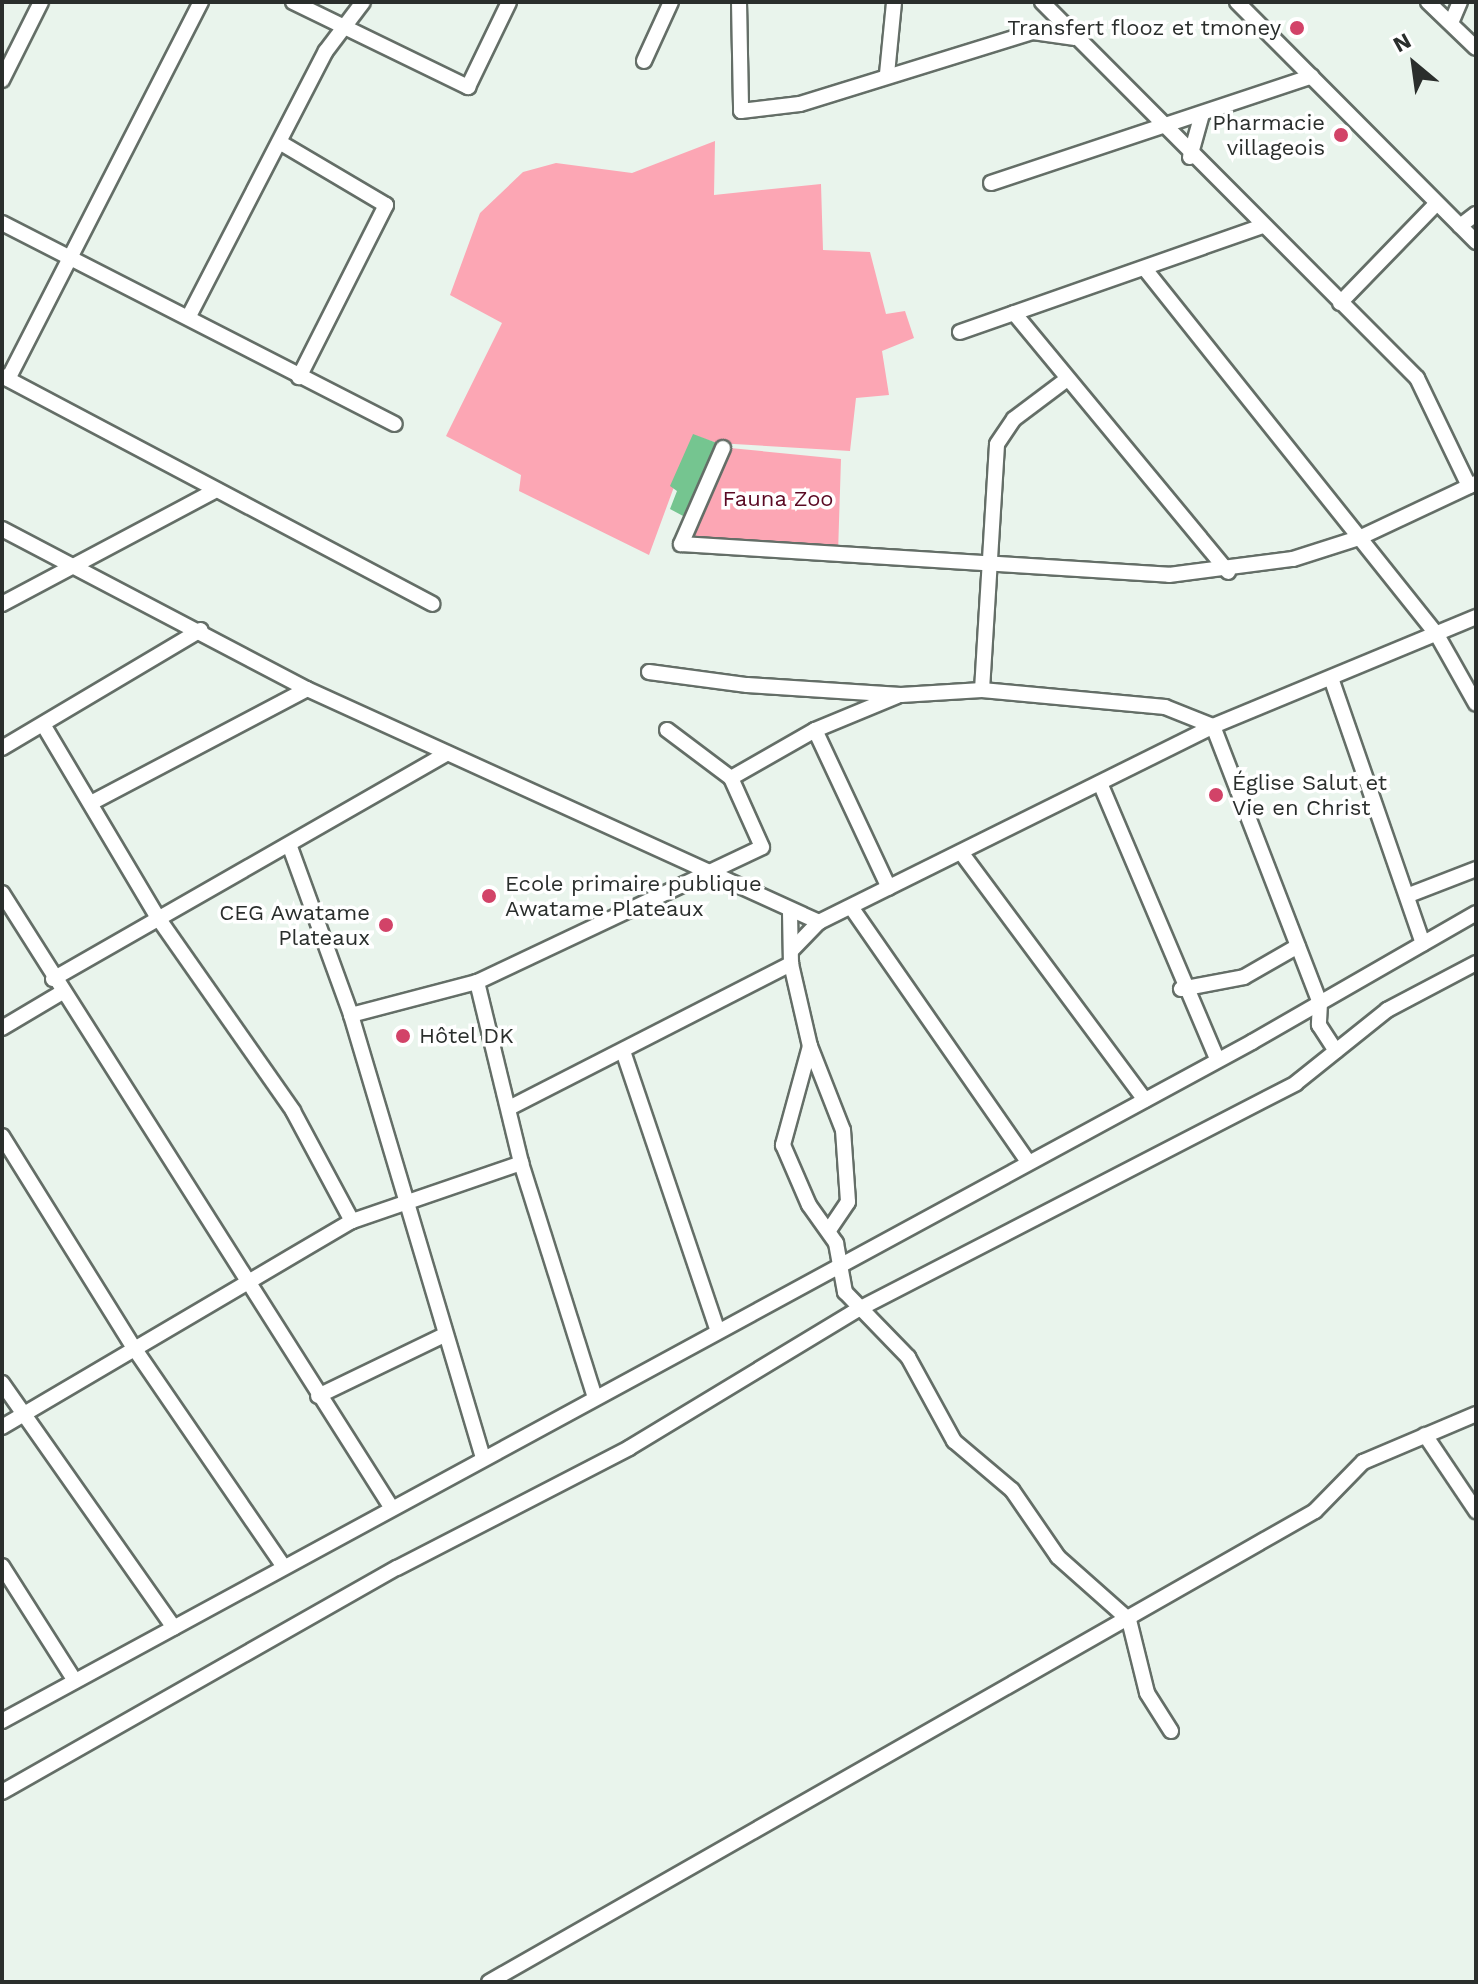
<!DOCTYPE html>
<html>
<head>
<meta charset="utf-8">
<style>
  body { margin:0 }
  #map { position:relative; width:1478px; height:1984px; overflow:hidden; background:#e9f4ec; font-family:"Work Sans",sans-serif }
  div>[style] { position:absolute }
  .green>* { inset:0; background:#fca6b4 }
  .water>* { inset:0; background:#75c590 }
  .roads { filter:drop-shadow(2px 0 #646e67) drop-shadow(-2px 0 #646e67) drop-shadow(0 2px #646e67) drop-shadow(0 -2px #646e67) }
  .minor>* { height:14px; margin:-7px; padding:0 7px; transform-origin:7px; border-radius:7px; background:#fff }
  .dots>* { width:22px; height:22px; translate:-50% -50%; box-sizing:border-box; border:4px solid #fff; border-radius:50% }
  span { translate:-50% -50%; white-space:nowrap; text-align:center; line-height:1.15; -webkit-text-stroke:7px #fff; paint-order:stroke }
  .poi-label { font-size:22px; color:#2a2e2c }
  .right { translate:-100% -50%; text-align:right }
  .left { translate:0 -50%; text-align:left }
  .park-label { font-size:22px; color:#5a0923 }
  .frame { position:absolute; inset:0; border:4px solid #2a2e2c; pointer-events:none }
  .north { position:absolute; left:1374px; top:24px; width:80px; height:80px; -webkit-text-stroke:6px #fff; paint-order:stroke; rotate:331deg; font-size:22px; font-weight:700; line-height:32px; text-align:center; color:#2a2e2c }
  .north::after { content:''; display:block; margin:auto; width:28px; height:36px; background:#2a2e2c; clip-path:polygon(50% 0,100% 100%,50% 72%,0 100%) }
</style>
</head>
<body>
<div id="map">
  <div class="green">
    <i style="clip-path:polygon(715px 141px,714px 195px,821px 184px,823px 250px,870px 252px,886px 314px,905px 311px,914px 338px,882px 351px,889px 395px,856px 398px,850px 451px,717px 443px,693px 435px,649px 555px,519px 491px,521px 475px,446px 436px,502px 323px,450px 295px,480px 213px,523px 172px,556px 163px,632px 173px)"></i>
    <i style="clip-path:polygon(730px 448px,841px 459px,838px 553px,689px 536px)"></i>
  </div>
  <div class="water">
    <i style="clip-path:polygon(693px 434px,717px 443px,685px 517px,670px 509px,677px 491px,670px 486px)"></i>
  </div>
  <div class="roads">
    <div class="minor">
      <i style="left:293px;top:2px;width:195px;rotate:25.9deg"></i>
      <i style="left:468px;top:87px;width:94px;rotate:-64.2deg"></i>
      <i style="left:739px;top:2px;width:109px;rotate:88.9deg"></i>
      <i style="left:741px;top:111px;width:59px;rotate:-6.8deg"></i>
      <i style="left:800px;top:104px;width:244px;rotate:-17.2deg"></i>
      <i style="left:1033px;top:32px;width:41px;rotate:8.3deg"></i>
      <i style="left:1042px;top:2px;width:531px;rotate:45.08deg"></i>
      <i style="left:1417px;top:378px;width:120px;rotate:64.3deg"></i>
      <i style="left:1237px;top:2px;width:339px;rotate:45.1deg"></i>
      <i style="left:1428px;top:2px;width:66px;rotate:43.8deg"></i>
      <i style="left:1451px;top:23px;width:23px;rotate:-67deg"></i>
      <i style="left:644px;top:61px;width:65px;rotate:-65.4deg"></i>
      <i style="left:887px;top:74px;width:72px;rotate:-84.4deg"></i>
      <i style="left:2px;top:80px;width:87px;rotate:-63.4deg"></i>
      <i style="left:281px;top:143px;width:122px;rotate:30.6deg"></i>
      <i style="left:386px;top:205px;width:193px;rotate:116.8deg"></i>
      <i style="left:1190px;top:157px;width:45px;rotate:-74.4deg"></i>
      <i style="left:991px;top:183px;width:338px;rotate:-18.4deg"></i>
      <i style="left:2px;top:223px;width:441px;rotate:27.1deg"></i>
      <i style="left:1460px;top:226px;width:20px;rotate:-37deg"></i>
      <i style="left:1145px;top:269px;width:466px;rotate:51.4deg"></i>
      <i style="left:1436px;top:633px;width:81px;rotate:60.6deg"></i>
      <i style="left:1340px;top:303px;width:136px;rotate:-45.9deg"></i>
      <i style="left:1014px;top:313px;width:336px;rotate:50.4deg"></i>
      <i style="left:189px;top:316px;width:298px;rotate:-62.7deg"></i>
      <i style="left:326px;top:51px;width:61px;rotate:-52.9deg"></i>
      <i style="left:960px;top:332px;width:321px;rotate:-19.3deg"></i>
      <i style="left:2px;top:376px;width:487px;rotate:27.9deg"></i>
      <i style="left:8px;top:379px;width:424px;rotate:-62.9deg"></i>
      <i style="left:723px;top:448px;width:105px;rotate:113.6deg"></i>
      <i style="left:681px;top:544px;width:489px;rotate:3.6deg"></i>
      <i style="left:1169px;top:575px;width:125px;rotate:-7.4deg"></i>
      <i style="left:1293px;top:559px;width:69px;rotate:-17.7deg"></i>
      <i style="left:1359px;top:538px;width:129px;rotate:-25.2deg"></i>
      <i style="left:2px;top:529px;width:344px;rotate:27.7deg"></i>
      <i style="left:307px;top:689px;width:563px;rotate:24.47deg"></i>
      <i style="left:2px;top:604px;width:239px;rotate:-28deg"></i>
      <i style="left:649px;top:672px;width:99px;rotate:7.6deg"></i>
      <i style="left:747px;top:685px;width:154px;rotate:3.7deg"></i>
      <i style="left:901px;top:695px;width:81px;rotate:-3.5deg"></i>
      <i style="left:982px;top:690px;width:184px;rotate:5.3deg"></i>
      <i style="left:1165px;top:707px;width:52px;rotate:21.6deg"></i>
      <i style="left:1213px;top:726px;width:297px;rotate:68.9deg"></i>
      <i style="left:1320px;top:1003px;width:22px;rotate:93deg"></i>
      <i style="left:1319px;top:1025px;width:31px;rotate:57deg"></i>
      <i style="left:1331px;top:678px;width:281px;rotate:70.9deg"></i>
      <i style="left:982px;top:690px;width:246px;rotate:-86.5deg"></i>
      <i style="left:997px;top:444px;width:30px;rotate:-56deg"></i>
      <i style="left:1014px;top:419px;width:66px;rotate:-37deg"></i>
      <i style="left:44px;top:726px;width:220px;rotate:59.3deg"></i>
      <i style="left:156px;top:915px;width:239px;rotate:55deg"></i>
      <i style="left:293px;top:1111px;width:125px;rotate:61.8deg"></i>
      <i style="left:815px;top:730px;width:174px;rotate:64.9deg"></i>
      <i style="left:2px;top:748px;width:231px;rotate:-30.7deg"></i>
      <i style="left:731px;top:778px;width:97px;rotate:-29.7deg"></i>
      <i style="left:815px;top:730px;width:89px;rotate:-22.5deg"></i>
      <i style="left:1100px;top:783px;width:300px;rotate:67deg"></i>
      <i style="left:91px;top:803px;width:244px;rotate:-27.8deg"></i>
      <i style="left:290px;top:847px;width:179px;rotate:70deg"></i>
      <i style="left:351px;top:1015px;width:461px;rotate:73.4deg"></i>
      <i style="left:963px;top:855px;width:305px;rotate:53.4deg"></i>
      <i style="left:2px;top:893px;width:727px;rotate:57.64deg"></i>
      <i style="left:1409px;top:895px;width:72px;rotate:-21.2deg"></i>
      <i style="left:851px;top:907px;width:308px;rotate:55.2deg"></i>
      <i style="left:790px;top:912px;width:52px;rotate:88.9deg"></i>
      <i style="left:791px;top:964px;width:84px;rotate:77deg"></i>
      <i style="left:810px;top:1046px;width:90px;rotate:68.6deg"></i>
      <i style="left:843px;top:1130px;width:72px;rotate:86deg"></i>
      <i style="left:848px;top:1202px;width:34px;rotate:124deg"></i>
      <i style="left:791px;top:951px;width:40px;rotate:-46deg"></i>
      <i style="left:819px;top:922px;width:440px;rotate:-26.4deg"></i>
      <i style="left:1213px;top:726px;width:285px;rotate:-22.5deg"></i>
      <i style="left:53px;top:979px;width:454px;rotate:-29.8deg"></i>
      <i style="left:477px;top:982px;width:186px;rotate:76.3deg"></i>
      <i style="left:521px;top:1163px;width:243px;rotate:72.5deg"></i>
      <i style="left:1181px;top:989px;width:64px;rotate:-10.8deg"></i>
      <i style="left:1244px;top:977px;width:62px;rotate:-29.9deg"></i>
      <i style="left:351px;top:1015px;width:130px;rotate:-14.7deg"></i>
      <i style="left:477px;top:982px;width:315px;rotate:-25.3deg"></i>
      <i style="left:762px;top:847px;width:76px;rotate:-114.2deg"></i>
      <i style="left:731px;top:778px;width:80px;rotate:-143.1deg"></i>
      <i style="left:2px;top:1028px;width:69px;rotate:-30.7deg"></i>
      <i style="left:810px;top:1046px;width:103px;rotate:105.3deg"></i>
      <i style="left:783px;top:1145px;width:65px;rotate:66.6deg"></i>
      <i style="left:809px;top:1205px;width:47px;rotate:54.6deg"></i>
      <i style="left:836px;top:1243px;width:50px;rotate:79.6deg"></i>
      <i style="left:845px;top:1292px;width:91px;rotate:45.9deg"></i>
      <i style="left:908px;top:1357px;width:96px;rotate:61.3deg"></i>
      <i style="left:954px;top:1441px;width:76px;rotate:40.2deg"></i>
      <i style="left:1012px;top:1490px;width:81px;rotate:55.5deg"></i>
      <i style="left:1058px;top:1557px;width:95px;rotate:41.6deg"></i>
      <i style="left:1129px;top:1620px;width:75px;rotate:76.1deg"></i>
      <i style="left:1147px;top:1693px;width:45px;rotate:57.7deg"></i>
      <i style="left:624px;top:1054px;width:289px;rotate:71.3deg"></i>
      <i style="left:509px;top:1108px;width:317px;rotate:-27.1deg"></i>
      <i style="left:2px;top:1136px;width:250px;rotate:58.1deg"></i>
      <i style="left:134px;top:1348px;width:265px;rotate:55.6deg"></i>
      <i style="left:2px;top:1383px;width:299px;rotate:54.9deg"></i>
      <i style="left:318px;top:1396px;width:138px;rotate:-25.8deg"></i>
      <i style="left:2px;top:1427px;width:406px;rotate:-30.5deg"></i>
      <i style="left:352px;top:1221px;width:179px;rotate:-18.9deg"></i>
      <i style="left:1425px;top:1435px;width:92px;rotate:56.1deg"></i>
      <i style="left:2px;top:1566px;width:136px;rotate:57.6deg"></i>
      <i style="left:2px;top:1721px;width:1423px;rotate:-28.51deg"></i>
      <i style="left:1252px;top:1042px;width:258px;rotate:-29.9deg"></i>
      <i style="left:2px;top:1792px;width:454px;rotate:-29.6deg"></i>
      <i style="left:397px;top:1568px;width:261px;rotate:-27.3deg"></i>
      <i style="left:629px;top:1448px;width:267px;rotate:-31.2deg"></i>
      <i style="left:857px;top:1310px;width:494px;rotate:-27.3deg"></i>
      <i style="left:1296px;top:1083px;width:117px;rotate:-38.7deg"></i>
      <i style="left:1387px;top:1010px;width:101px;rotate:-27.8deg"></i>
      <i style="left:489px;top:1982px;width:951px;rotate:-29.69deg"></i>
      <i style="left:1315px;top:1511px;width:69px;rotate:-45.6deg"></i>
      <i style="left:1363px;top:1462px;width:123px;rotate:-23deg"></i>
    </div>
  </div>
  <div class="dots">
    <i style="left:1297px;top:28px;background:#d24368"></i>
    <i style="left:1341px;top:135px;background:#d24368"></i>
    <i style="left:1216px;top:795px;background:#d24368"></i>
    <i style="left:489px;top:896px;background:#d24368"></i>
    <i style="left:386px;top:925px;background:#d24368"></i>
    <i style="left:403px;top:1036px;background:#d24368"></i>
  </div>
  <div class="poi-label">
    <span class="right" style="left:1281px;top:28px">Transfert flooz et tmoney</span>
    <span class="right" style="left:1325px;top:135px">Pharmacie<br>villageois</span>
    <span class="left" style="left:1232px;top:795px">Église Salut et<br>Vie en Christ</span>
    <span class="left" style="left:505px;top:896px">Ecole primaire publique<br>Awatame Plateaux</span>
    <span class="right" style="left:370px;top:925px">CEG Awatame<br>Plateaux</span>
    <span class="left" style="left:419px;top:1036px">Hôtel DK</span>
  </div>
  <div class="park-label">
    <span style="left:778px;top:499px">Fauna Zoo</span>
  </div>
  <div class="frame"></div>
  <div class="north">N</div>
</div>
</body>
</html>
